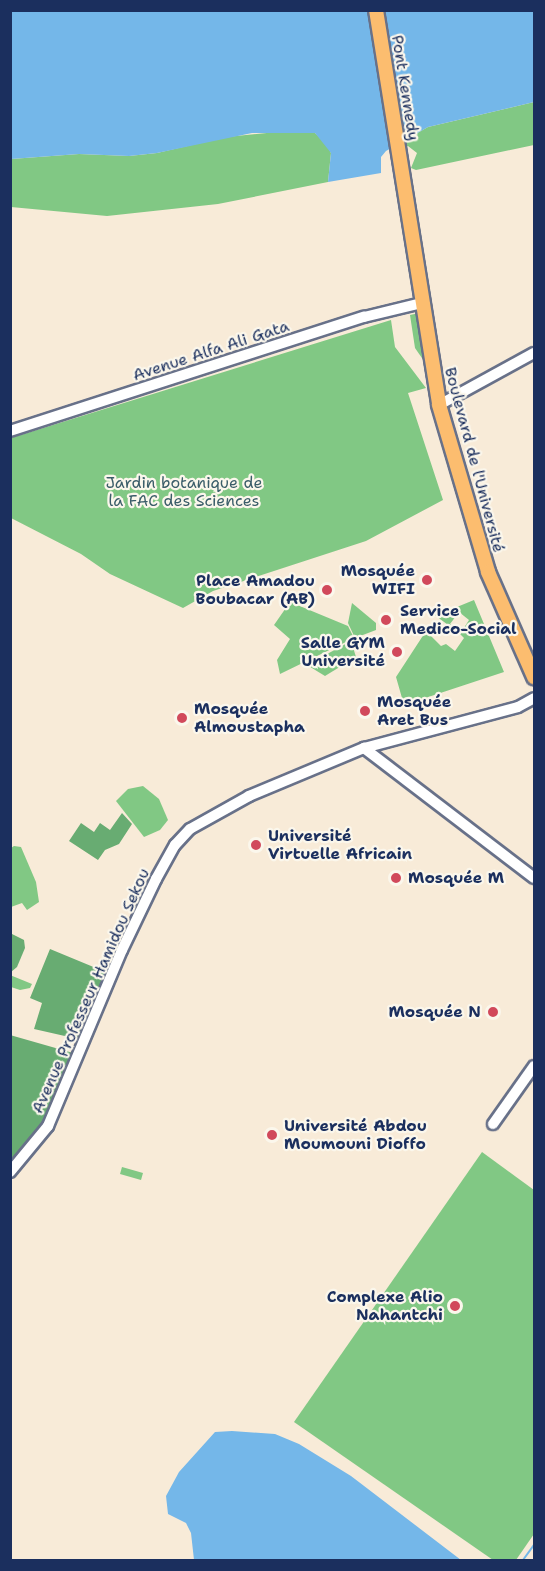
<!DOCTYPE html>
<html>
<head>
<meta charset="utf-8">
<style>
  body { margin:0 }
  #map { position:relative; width:545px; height:1571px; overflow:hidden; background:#f8ebd8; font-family:"Shantell Sans",sans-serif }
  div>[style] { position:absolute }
  .green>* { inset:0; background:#81c884 }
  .forest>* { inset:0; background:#68ac72 }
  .water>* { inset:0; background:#74b7e9 }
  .stream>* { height:2px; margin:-1px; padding:0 1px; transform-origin:1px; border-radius:1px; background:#74b7e9 }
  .roads { filter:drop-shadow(2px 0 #687189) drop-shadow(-2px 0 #687189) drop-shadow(0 2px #687189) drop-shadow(0 -2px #687189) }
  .minor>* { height:10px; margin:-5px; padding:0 5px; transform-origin:5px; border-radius:5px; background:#fff }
  .major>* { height:14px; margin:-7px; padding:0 7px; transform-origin:7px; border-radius:7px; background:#fcbd6f }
  .dots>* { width:16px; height:16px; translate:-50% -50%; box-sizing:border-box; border:3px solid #fbf7ec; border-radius:50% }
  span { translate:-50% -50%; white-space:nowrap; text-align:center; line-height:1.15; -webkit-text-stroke:4.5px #fbf7ec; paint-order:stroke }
  .street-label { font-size:16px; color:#1b2f5e }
  .park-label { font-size:16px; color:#3a5d69 }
  .poi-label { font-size:16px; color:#1b2f5e; font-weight:700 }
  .right { translate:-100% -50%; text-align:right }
  .left { translate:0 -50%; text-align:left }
  .frame { position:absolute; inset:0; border:12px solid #1b2f5e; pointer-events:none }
</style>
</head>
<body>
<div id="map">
  <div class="green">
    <i style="clip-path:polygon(534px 102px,534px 145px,416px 170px,411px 168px,417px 153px,408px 146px,404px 148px,403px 141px,428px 127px)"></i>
    <i style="clip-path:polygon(277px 132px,315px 133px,326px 143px,331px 153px,328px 182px,218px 204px,107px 216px,11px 207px,11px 159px,79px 154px,129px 156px,157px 153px,226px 137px)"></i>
    <i style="clip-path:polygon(419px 313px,426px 360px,424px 361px,415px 348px,410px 315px)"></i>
    <i style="clip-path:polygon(391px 320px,395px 347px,426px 388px,408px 393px,443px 500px,366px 541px,213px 591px,183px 608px,110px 574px,81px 554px,11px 518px,11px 438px)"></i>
    <i style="clip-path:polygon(474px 600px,504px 672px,404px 705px,396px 677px,426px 631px,441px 646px,446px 644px,455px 651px,464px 638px,460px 634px,469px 620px,459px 612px,450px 624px,459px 631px,458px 632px,433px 614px,438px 609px,452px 609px)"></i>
    <i style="clip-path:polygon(290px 602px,348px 626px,354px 638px,280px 674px,277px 660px,290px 639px,274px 625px)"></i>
    <i style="clip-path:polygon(352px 603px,376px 623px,376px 630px,355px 638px,348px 623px)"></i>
    <i style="clip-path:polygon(351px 641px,356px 657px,325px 676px,307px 665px)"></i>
    <i style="clip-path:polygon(143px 786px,159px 799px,168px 820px,160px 830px,144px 837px,116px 801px,128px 789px)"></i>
    <i style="clip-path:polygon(14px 846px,21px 847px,36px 882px,39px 902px,27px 910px,22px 903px,11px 907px,11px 848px)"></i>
    <i style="clip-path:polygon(10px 975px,32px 984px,30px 988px,20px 990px,11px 987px)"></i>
    <i style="clip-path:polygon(482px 1152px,534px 1190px,534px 1534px,516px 1560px,493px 1560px,294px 1422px)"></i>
    <i style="clip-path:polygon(122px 1167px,143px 1173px,141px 1180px,120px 1174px)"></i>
  </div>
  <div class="forest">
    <i style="clip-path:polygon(122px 813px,132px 824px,119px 844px,105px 850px,98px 860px,69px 841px,81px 823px,94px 832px,100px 823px,110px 830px)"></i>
    <i style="clip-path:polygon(10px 933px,24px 940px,25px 948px,17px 967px,11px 972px)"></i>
    <i style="clip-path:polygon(50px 949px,108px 973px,78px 1039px,34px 1029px,42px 1003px,30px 998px)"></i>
    <i style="clip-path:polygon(10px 1035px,73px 1053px,42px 1124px,10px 1165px)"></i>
  </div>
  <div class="water">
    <i style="clip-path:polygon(11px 11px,534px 11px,534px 102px,428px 127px,386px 151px,381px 157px,381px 173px,328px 182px,331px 153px,315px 133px,252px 133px,157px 153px,129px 156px,79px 154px,11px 159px)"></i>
    <i style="clip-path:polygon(232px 1431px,275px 1434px,299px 1444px,351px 1476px,461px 1560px,194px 1560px,191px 1533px,186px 1523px,168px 1514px,166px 1496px,179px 1472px,215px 1432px)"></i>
  </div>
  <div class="stream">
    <i style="left:523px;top:1560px;width:19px;rotate:-54deg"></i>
  </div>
  <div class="roads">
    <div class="minor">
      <i style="left:439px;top:405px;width:108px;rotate:-28.7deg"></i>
      <i style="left:10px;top:431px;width:372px;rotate:-17.9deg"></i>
      <i style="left:364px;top:317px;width:60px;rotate:-13.6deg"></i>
      <i style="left:364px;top:748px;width:214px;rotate:37.4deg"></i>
      <i style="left:493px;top:1124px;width:71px;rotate:-54.7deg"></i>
      <i style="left:10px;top:1172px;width:60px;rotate:-50.4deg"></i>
      <i style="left:48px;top:1126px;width:191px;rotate:-67.2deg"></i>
      <i style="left:122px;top:950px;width:79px;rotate:-64.4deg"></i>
      <i style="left:156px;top:879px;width:39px;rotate:-61deg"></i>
      <i style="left:175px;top:845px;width:22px;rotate:-47deg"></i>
      <i style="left:190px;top:829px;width:68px;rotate:-29.2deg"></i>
      <i style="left:249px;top:796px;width:125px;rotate:-22.7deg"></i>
      <i style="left:364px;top:748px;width:159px;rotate:-14.9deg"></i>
      <i style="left:518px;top:707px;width:18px;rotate:-29deg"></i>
    </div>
    <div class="major">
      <i style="left:376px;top:10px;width:400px;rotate:80.9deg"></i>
      <i style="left:439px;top:405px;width:174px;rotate:73.6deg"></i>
      <i style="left:488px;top:572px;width:115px;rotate:66.3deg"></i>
    </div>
  </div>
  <div class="dots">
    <i style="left:427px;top:580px;background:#d1495b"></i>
    <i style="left:327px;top:590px;background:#d1495b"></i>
    <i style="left:386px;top:620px;background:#d1495b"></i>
    <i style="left:397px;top:652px;background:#d1495b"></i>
    <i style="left:365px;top:711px;background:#d1495b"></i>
    <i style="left:182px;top:718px;background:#d1495b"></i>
    <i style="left:256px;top:845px;background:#d1495b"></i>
    <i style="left:396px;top:878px;background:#d1495b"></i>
    <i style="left:493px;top:1012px;background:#d1495b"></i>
    <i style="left:272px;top:1135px;background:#d1495b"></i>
    <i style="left:455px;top:1306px;background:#d1495b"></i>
  </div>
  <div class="street-label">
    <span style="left:405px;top:88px;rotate:81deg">Pont Kennedy</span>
    <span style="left:211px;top:351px;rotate:-18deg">Avenue Alfa Ali Gata</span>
    <span style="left:474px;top:460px;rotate:75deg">Boulevard de l'Université</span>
    <span style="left:91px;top:991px;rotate:-66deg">Avenue Professeur Hamidou Sekou</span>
  </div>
  <div class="park-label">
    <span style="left:184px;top:492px">Jardin botanique de<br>la FAC des Sciences</span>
  </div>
  <div class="poi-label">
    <span class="right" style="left:415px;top:580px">Mosquée<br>WIFI</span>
    <span class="right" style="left:315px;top:590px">Place Amadou<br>Boubacar (AB)</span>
    <span class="left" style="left:400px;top:620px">Service<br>Medico-Social</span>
    <span class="right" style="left:385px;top:652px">Salle GYM<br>Université</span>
    <span class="left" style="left:377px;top:711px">Mosquée<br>Aret Bus</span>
    <span class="left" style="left:194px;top:718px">Mosquée<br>Almoustapha</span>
    <span class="left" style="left:268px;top:845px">Université<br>Virtuelle Africain</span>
    <span class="left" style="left:408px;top:878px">Mosquée M</span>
    <span class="right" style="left:481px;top:1012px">Mosquée N</span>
    <span class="left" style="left:284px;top:1135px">Université Abdou<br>Moumouni Dioffo</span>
    <span class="right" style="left:443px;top:1306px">Complexe Alio<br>Nahantchi</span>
  </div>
  <div class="frame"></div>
</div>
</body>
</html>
